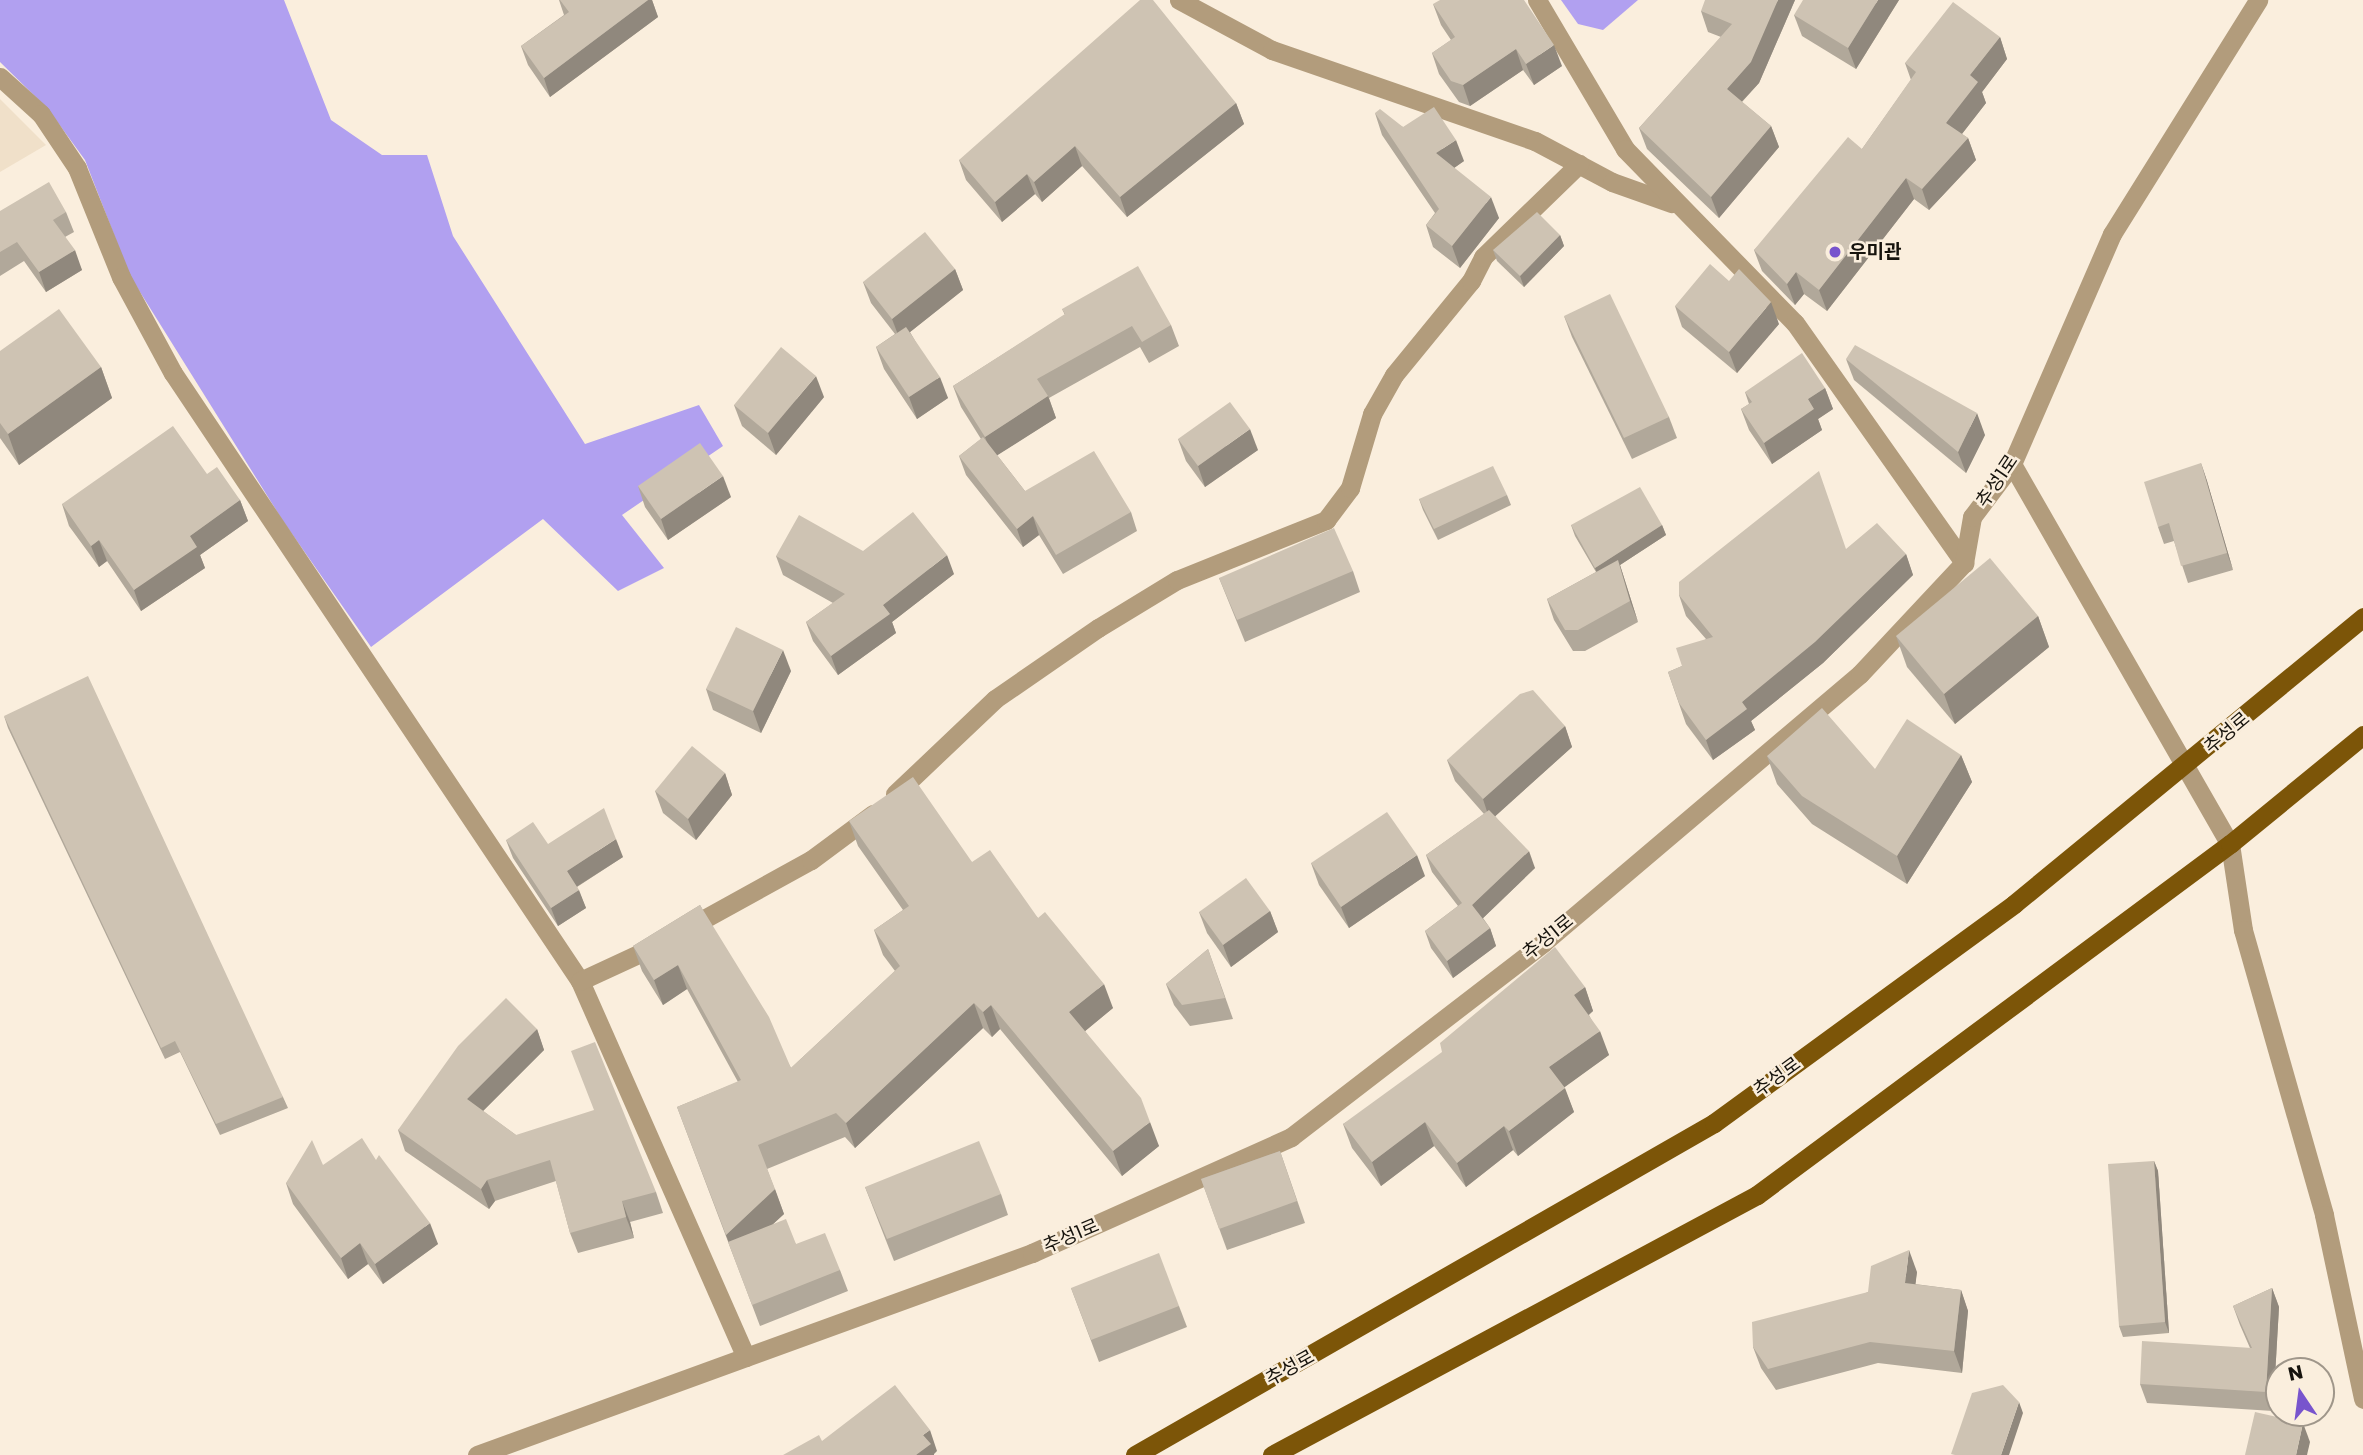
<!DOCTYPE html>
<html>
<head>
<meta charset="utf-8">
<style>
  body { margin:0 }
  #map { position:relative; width:2363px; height:1455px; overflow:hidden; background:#faeedd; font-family:Poppins,"Noto Sans KR",sans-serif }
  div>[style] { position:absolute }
  .built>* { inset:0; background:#f0e0c9 }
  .forest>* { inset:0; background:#b1a0f0 }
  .minor>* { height:19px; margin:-9.5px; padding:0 9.5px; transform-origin:9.5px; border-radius:9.5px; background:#b29c7c }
  .tertiary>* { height:19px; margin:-9.5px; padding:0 9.5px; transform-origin:9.5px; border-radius:9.5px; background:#b29c7c }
  .primary>* { height:19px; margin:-9.5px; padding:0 9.5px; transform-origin:9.5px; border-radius:9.5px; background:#7c5508 }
  .wall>* { inset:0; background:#b1a89a }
  .shaded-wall>* { inset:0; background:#90887d }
  .building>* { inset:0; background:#cec3b3 }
  .dots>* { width:19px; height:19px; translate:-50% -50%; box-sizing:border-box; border:4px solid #faeedd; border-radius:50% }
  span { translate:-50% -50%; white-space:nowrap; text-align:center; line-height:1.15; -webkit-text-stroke:5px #faeedd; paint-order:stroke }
  .poi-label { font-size:19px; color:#16130d; font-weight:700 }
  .left { translate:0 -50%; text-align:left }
  .street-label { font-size:19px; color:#16130d }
  .north { position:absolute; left:2265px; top:1357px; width:70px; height:70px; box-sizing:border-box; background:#faeedd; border:2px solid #9f968a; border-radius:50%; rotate:347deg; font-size:19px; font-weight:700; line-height:28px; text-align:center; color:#16130d }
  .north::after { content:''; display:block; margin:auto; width:24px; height:32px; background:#7854cd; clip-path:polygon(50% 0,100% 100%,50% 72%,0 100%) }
</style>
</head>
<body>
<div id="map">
  <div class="built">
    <i style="clip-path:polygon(0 99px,46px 145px,0 172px)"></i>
  </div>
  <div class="forest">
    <i style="clip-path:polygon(0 0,284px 0,331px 120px,382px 155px,427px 155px,453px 236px,585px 444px,699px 405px,723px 446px,622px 515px,664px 568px,618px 591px,543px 519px,371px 647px,283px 521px,130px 276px,85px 160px,48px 109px,0 62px)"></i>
    <i style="clip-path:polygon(1561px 0,1638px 0,1603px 30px,1578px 24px)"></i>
  </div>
  <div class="minor">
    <i style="left:1179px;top:0;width:106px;rotate:28.3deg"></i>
    <i style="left:1272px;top:50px;width:278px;rotate:19.1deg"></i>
    <i style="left:1535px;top:141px;width:87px;rotate:28deg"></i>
    <i style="left:1612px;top:182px;width:63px;rotate:19.6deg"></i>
    <i style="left:1537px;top:0;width:173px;rotate:59.4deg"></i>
    <i style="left:1625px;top:149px;width:243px;rotate:45.7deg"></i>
    <i style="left:1795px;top:323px;width:294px;rotate:54.8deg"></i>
    <i style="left:0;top:77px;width:55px;rotate:42.1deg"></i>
    <i style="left:41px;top:114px;width:65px;rotate:56.3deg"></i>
    <i style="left:77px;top:168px;width:118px;rotate:68deg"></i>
    <i style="left:121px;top:277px;width:109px;rotate:61.6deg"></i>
    <i style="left:173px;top:373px;width:732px;rotate:56.2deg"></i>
    <i style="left:580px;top:981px;width:411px;rotate:66.2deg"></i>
    <i style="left:2012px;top:464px;width:438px;rotate:60.2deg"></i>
    <i style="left:2230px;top:844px;width:87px;rotate:81.4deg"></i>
    <i style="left:2243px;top:930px;width:296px;rotate:74.1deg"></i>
    <i style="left:2324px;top:1215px;width:188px;rotate:78deg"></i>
    <i style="left:895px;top:794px;width:138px;rotate:-43.5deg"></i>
    <i style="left:995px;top:699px;width:125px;rotate:-34.6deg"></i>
    <i style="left:1098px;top:628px;width:92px;rotate:-31.3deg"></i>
    <i style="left:1177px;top:580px;width:161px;rotate:-21.9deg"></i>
    <i style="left:1326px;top:520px;width:40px;rotate:-53deg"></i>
    <i style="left:1350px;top:488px;width:77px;rotate:-73.4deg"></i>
    <i style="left:1372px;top:414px;width:45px;rotate:-60.6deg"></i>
    <i style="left:1394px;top:375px;width:122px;rotate:-50.7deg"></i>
    <i style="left:1471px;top:281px;width:27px;rotate:-63deg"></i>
    <i style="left:1483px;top:257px;width:134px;rotate:-44.1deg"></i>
    <i style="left:684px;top:930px;width:145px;rotate:-28.9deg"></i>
    <i style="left:811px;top:860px;width:77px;rotate:-36.6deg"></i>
    <i style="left:580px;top:981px;width:86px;rotate:-24.8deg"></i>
  </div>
  <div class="tertiary">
    <i style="left:477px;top:1455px;width:591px;rotate:-20deg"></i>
    <i style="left:1032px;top:1253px;width:284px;rotate:-24.1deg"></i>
    <i style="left:1291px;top:1137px;width:319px;rotate:-37.6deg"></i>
    <i style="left:1544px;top:942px;width:414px;rotate:-40.3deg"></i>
    <i style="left:1860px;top:674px;width:152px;rotate:-46.9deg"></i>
    <i style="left:1964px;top:563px;width:47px;rotate:-80.1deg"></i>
    <i style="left:1972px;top:517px;width:66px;rotate:-53deg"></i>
    <i style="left:2012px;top:464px;width:251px;rotate:-66.5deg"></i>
    <i style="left:2112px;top:234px;width:276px;rotate:-58deg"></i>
  </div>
  <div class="primary">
    <i style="left:1135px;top:1455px;width:667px;rotate:-29.83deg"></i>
    <i style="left:1714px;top:1123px;width:371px;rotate:-36.1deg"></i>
    <i style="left:2014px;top:904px;width:452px;rotate:-39.4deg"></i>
    <i style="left:1272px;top:1455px;width:550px;rotate:-28.19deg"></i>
    <i style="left:1757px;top:1195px;width:589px;rotate:-36.58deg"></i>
    <i style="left:2230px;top:844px;width:172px;rotate:-39.3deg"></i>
  </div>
  <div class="wall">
    <i style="clip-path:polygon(559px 0,652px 0,658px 17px,550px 97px,528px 65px,521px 46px,564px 15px)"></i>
    <i style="clip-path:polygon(1795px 0,1759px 83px,1742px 102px,1771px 126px,1779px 147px,1719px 218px,1647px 149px,1639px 128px,1721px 37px,1708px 32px,1701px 11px)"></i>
    <i style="clip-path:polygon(1899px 0,1856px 69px,1802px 36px,1794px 15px)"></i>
    <i style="clip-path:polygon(1433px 4px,1562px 66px,1534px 85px,1523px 70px,1470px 106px,1459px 102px,1439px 74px,1432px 53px,1451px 40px,1441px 25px)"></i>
    <i style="clip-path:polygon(2000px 37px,2007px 59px,1982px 92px,1986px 103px,1962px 134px,1968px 138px,1976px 160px,1929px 210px,1914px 199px,1827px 311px,1804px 294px,1795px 305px,1762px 271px,1754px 250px,1862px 149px,1911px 80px,1905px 63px)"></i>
    <i style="clip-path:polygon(1236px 103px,1244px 124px,1127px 217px,1082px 166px,1042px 202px,1035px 194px,1002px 222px,966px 180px,959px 160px)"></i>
    <i style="clip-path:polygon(1375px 113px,1403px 127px,1464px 161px,1454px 168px,1499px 218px,1460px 268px,1433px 247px,1426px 225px,1435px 213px,1382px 135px)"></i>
    <i style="clip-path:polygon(0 211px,66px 212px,74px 232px,65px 237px,82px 270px,46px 292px,24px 261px,0 276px)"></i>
    <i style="clip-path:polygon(1560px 235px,1564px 246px,1524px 287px,1497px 261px,1493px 250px)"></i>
    <i style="clip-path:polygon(955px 269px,963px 290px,910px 332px,948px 398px,917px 419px,884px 369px,876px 347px,895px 334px,871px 303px,863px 282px)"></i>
    <i style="clip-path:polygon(1675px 306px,1779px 324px,1737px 373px,1682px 327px)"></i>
    <i style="clip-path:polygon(1062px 309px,1171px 325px,1179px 346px,1149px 363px,1140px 347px,1049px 398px,1056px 418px,997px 455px,1025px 491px,1131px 512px,1137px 531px,1063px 574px,1039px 535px,1023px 547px,966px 475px,959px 456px,981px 439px,961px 407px,953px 386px,1065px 315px)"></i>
    <i style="clip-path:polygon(1564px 316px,1669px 417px,1677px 438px,1632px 459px,1572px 337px)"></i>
    <i style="clip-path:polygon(0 351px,101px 367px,112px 398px,19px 465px,0 438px)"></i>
    <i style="clip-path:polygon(1846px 359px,1985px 435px,1966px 473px,1854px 380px)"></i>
    <i style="clip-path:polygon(1825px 388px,1833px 409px,1818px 419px,1822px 430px,1772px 464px,1749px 430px,1741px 409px,1749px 404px,1745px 392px)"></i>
    <i style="clip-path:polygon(824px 397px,776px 455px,742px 426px,734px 405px)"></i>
    <i style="clip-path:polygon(1178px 439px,1258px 450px,1205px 487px,1186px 461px)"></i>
    <i style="clip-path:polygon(2201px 463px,2207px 481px,2233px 570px,2188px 583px,2174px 541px,2164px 544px,2158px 527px)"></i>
    <i style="clip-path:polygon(207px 474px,240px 500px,248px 521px,200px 555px,205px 568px,141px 611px,107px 561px,99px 567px,69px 526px,62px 504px)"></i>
    <i style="clip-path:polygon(638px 486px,731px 497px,668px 540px,645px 507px)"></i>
    <i style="clip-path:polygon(1507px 495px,1511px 505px,1438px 540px,1423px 510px,1419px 499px)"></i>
    <i style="clip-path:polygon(1571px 525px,1662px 525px,1666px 535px,1620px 565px,1638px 622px,1585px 651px,1573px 651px,1554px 620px,1547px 599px,1596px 572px,1575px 536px)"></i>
    <i style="clip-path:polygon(1847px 549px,1906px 554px,1913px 575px,1823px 663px,1751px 721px,1755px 730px,1713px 760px,1686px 724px,1668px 672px,1682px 666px,1706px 639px,1686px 616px,1679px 595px)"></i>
    <i style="clip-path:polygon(863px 551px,954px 574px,892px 622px,896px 633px,838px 675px,813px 641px,806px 622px,833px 603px,783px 575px,776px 556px)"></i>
    <i style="clip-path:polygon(1353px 571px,1360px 592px,1245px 642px,1219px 578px)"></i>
    <i style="clip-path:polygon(2038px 616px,2049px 647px,1955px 724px,1907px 667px,1896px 636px)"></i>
    <i style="clip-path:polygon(791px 671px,761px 733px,713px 710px,706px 689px)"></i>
    <i style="clip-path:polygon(4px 716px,283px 1097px,288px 1108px,220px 1135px,180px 1052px,165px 1059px,8px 728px)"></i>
    <i style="clip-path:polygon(1565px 726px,1572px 747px,1495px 816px,1535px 868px,1483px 918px,1490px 928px,1496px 946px,1453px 978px,1431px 948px,1425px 931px,1458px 906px,1432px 872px,1426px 855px,1484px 814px,1455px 781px,1447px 760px)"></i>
    <i style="clip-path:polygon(1961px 755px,1972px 782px,1907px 884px,1812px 824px,1777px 784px,1767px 756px,1875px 769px)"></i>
    <i style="clip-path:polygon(725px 773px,732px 795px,696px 840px,663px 813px,655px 791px)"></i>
    <i style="clip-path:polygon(849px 821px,972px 862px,1038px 918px,1113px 1008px,1085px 1031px,1159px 1146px,1122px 1176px,1000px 1029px,992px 1037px,983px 1028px,855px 1148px,845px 1137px,767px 1169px,784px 1214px,773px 1224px,796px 1244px,840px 1270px,848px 1291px,760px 1326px,677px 1107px,738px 1082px,687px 989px,663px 1005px,642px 971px,633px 946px,700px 905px,791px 1068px,895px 971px,883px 955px,874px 930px,903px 910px,858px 846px)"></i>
    <i style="clip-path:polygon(506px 840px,548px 844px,623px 857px,577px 887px,586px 908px,558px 926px,513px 858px)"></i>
    <i style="clip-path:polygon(1311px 863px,1425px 876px,1349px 928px,1319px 885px)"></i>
    <i style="clip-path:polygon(1270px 911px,1278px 932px,1231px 967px,1207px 933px,1199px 912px)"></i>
    <i style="clip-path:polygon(1208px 949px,1233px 1019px,1190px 1026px,1174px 1005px,1166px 984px)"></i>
    <i style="clip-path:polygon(1585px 987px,1593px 1011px,1589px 1015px,1609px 1055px,1564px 1087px,1574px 1112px,1518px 1156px,1513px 1150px,1466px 1187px,1434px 1146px,1381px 1186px,1352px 1148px,1343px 1124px)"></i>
    <i style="clip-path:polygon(537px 1029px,544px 1050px,483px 1111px,516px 1135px,656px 1192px,663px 1213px,630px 1222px,634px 1238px,578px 1253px,570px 1233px,556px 1181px,495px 1201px,489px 1209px,405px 1151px,398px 1130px)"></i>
    <i style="clip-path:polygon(1280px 1151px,1305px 1223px,1227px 1250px,1201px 1179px)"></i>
    <i style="clip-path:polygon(376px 1160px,438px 1244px,383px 1284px,368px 1264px,348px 1279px,293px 1204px,286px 1183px,323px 1165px)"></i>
    <i style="clip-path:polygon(2154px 1161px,2158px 1171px,2169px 1333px,2123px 1337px,2119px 1326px)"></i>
    <i style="clip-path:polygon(865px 1187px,1001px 1194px,1008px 1215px,894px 1261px)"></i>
    <i style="clip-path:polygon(1917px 1272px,1915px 1284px,1961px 1290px,1968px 1311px,1962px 1373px,1878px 1363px,1776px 1390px,1761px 1368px,1753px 1347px,1868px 1292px)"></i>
    <i style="clip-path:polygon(1071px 1288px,1179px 1306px,1187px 1327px,1099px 1362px)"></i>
    <i style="clip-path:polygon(2272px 1288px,2279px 1307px,2273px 1411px,2147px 1403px,2140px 1384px,2250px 1348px,2240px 1325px,2233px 1306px)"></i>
  </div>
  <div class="shaded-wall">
    <i style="clip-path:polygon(648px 0,652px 0,658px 17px,550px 97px,544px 78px)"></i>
    <i style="clip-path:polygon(1778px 0,1795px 0,1759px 83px,1734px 110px,1727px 89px)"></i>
    <i style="clip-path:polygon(1878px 0,1899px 0,1856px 69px,1848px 48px)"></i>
    <i style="clip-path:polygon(2000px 37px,2007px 59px,1982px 92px,1986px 103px,1954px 144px,1946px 123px,1970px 75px)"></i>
    <i style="clip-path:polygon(1554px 45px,1562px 66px,1534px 85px,1526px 64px)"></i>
    <i style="clip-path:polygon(1516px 49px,1523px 70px,1470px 106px,1463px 85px)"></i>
    <i style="clip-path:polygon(1236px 103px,1244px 124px,1127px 217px,1120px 197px)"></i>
    <i style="clip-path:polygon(1771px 126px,1779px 147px,1719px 218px,1711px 197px)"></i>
    <i style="clip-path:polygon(1968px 138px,1976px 160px,1929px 210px,1922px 189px)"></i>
    <i style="clip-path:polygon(1456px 140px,1464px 161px,1444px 175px,1436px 153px)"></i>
    <i style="clip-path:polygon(1075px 146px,1082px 166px,1042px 202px,1034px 182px)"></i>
    <i style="clip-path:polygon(1027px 174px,1035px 194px,1002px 222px,995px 202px)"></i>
    <i style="clip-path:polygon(1906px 178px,1914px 199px,1827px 311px,1819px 290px)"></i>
    <i style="clip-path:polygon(1491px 197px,1499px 218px,1460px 268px,1452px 246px)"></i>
    <i style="clip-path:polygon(1560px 235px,1564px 246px,1524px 287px,1520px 276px)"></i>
    <i style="clip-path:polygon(75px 250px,82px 270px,46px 292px,39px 272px)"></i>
    <i style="clip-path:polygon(955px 269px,963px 290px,900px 340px,892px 319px)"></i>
    <i style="clip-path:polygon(1796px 272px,1804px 294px,1795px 305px,1787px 284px)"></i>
    <i style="clip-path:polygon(1771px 302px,1779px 324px,1737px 373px,1729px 352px)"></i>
    <i style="clip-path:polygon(101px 367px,112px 398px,19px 465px,8px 434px)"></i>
    <i style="clip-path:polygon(816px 376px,824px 397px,776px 455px,768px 433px)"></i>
    <i style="clip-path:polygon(940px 377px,948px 398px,917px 419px,909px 397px)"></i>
    <i style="clip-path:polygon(1825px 388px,1833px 409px,1818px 419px,1822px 430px,1772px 464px,1764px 443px,1808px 399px)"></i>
    <i style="clip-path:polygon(1048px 396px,1056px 418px,993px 458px,985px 437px)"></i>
    <i style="clip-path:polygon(1977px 413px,1985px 435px,1966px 473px,1958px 452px)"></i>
    <i style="clip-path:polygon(1250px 429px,1258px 450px,1205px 487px,1198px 466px)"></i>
    <i style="clip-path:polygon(2201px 463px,2207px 481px,2233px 570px,2227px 553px)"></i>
    <i style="clip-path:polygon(723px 476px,731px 497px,668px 540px,661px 519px)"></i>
    <i style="clip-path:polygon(240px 500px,248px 521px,200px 555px,205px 568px,141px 611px,134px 590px,190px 536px)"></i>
    <i style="clip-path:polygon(1033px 516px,1039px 535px,1023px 547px,1017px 529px)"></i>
    <i style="clip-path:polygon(1662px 525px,1666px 535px,1620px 565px,1638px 622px,1630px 601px,1599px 578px,1595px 568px)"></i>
    <i style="clip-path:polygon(99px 540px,107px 561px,99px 567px,91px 546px)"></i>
    <i style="clip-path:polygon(1906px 554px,1913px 575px,1823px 663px,1751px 721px,1755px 730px,1713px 760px,1706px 740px,1742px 702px)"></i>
    <i style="clip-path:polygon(947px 555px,954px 574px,892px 622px,896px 633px,838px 675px,831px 656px,883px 605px)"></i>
    <i style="clip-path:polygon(2038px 616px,2049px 647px,1955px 724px,1944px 694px)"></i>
    <i style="clip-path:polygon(783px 650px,791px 671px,761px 733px,753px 711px)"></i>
    <i style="clip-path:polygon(1565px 726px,1572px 747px,1490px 821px,1483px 799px)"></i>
    <i style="clip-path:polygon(1961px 755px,1972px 782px,1907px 884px,1897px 856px)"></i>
    <i style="clip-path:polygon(725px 773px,732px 795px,696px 840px,688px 819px)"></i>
    <i style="clip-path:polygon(616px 839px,623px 857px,573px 889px,567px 871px)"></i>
    <i style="clip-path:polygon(1529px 851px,1535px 868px,1479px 922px,1472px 905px)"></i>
    <i style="clip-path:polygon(1417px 855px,1425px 876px,1349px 928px,1341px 907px)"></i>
    <i style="clip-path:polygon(579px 890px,586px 908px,558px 926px,551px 908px)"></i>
    <i style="clip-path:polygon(1270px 911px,1278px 932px,1231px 967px,1223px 945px)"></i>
    <i style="clip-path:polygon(1490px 928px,1496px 946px,1453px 978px,1447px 961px)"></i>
    <i style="clip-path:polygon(678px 965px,687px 989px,663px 1005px,654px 980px)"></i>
    <i style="clip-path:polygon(1104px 984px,1113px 1008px,1078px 1037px,1069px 1012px)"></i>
    <i style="clip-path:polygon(1585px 987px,1593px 1011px,1583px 1019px,1574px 995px)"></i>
    <i style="clip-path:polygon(974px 1003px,983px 1028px,855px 1148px,846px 1123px)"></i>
    <i style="clip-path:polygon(991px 1005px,1000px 1029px,992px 1037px,983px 1012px)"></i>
    <i style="clip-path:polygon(537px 1029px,544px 1050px,474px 1120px,467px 1099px)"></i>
    <i style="clip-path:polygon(1600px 1031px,1609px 1055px,1558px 1092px,1549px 1067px)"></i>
    <i style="clip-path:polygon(1565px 1088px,1574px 1112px,1518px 1156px,1509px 1131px)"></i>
    <i style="clip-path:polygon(1150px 1122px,1159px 1146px,1122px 1176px,1113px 1151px)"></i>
    <i style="clip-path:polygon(1425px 1122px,1434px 1146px,1381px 1186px,1372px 1162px)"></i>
    <i style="clip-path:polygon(1504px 1126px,1513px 1150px,1466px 1187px,1457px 1163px)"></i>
    <i style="clip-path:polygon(2154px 1161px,2158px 1171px,2169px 1333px,2165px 1322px)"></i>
    <i style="clip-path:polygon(487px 1180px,495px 1201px,489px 1209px,481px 1189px)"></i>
    <i style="clip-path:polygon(775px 1189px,784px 1214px,735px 1259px,726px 1235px)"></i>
    <i style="clip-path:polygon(622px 1201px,630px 1222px,634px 1238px,626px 1217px)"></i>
    <i style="clip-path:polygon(430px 1223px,438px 1244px,383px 1284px,375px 1264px)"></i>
    <i style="clip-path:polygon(360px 1243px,368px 1264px,348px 1279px,341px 1258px)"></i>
    <i style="clip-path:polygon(1909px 1250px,1917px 1272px,1913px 1305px,1905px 1283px)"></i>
    <i style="clip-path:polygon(2272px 1288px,2279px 1307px,2273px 1411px,2266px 1392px)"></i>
    <i style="clip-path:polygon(1961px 1290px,1968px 1311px,1962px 1373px,1954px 1351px)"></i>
    <i style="clip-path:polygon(2019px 1402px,2023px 1413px,2009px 1455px,2001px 1455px)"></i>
    <i style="clip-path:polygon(2303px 1423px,2310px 1442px,2307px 1455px,2296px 1455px)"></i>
    <i style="clip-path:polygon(930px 1430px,937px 1451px,934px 1454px,934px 1455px,916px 1455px,923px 1435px)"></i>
  </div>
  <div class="building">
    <i style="clip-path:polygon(560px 0,648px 0,544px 78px,521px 46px,569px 12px)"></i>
    <i style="clip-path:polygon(1140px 0,1153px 0,1236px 103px,1120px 197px,1075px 146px,1034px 182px,1027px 174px,995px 202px,959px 160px)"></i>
    <i style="clip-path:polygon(1440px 0,1524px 0,1554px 45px,1526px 64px,1516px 49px,1463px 85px,1451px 81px,1432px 53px,1455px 37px,1433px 4px)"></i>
    <i style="clip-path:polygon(1705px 0,1778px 0,1751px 62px,1727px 89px,1771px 126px,1711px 197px,1639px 128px,1732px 24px,1701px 11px)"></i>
    <i style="clip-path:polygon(1803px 0,1878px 0,1848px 48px,1794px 15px)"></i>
    <i style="clip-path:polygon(1953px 2px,2000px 37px,1970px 75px,1978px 82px,1946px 123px,1968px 138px,1922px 189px,1906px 178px,1819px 290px,1796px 272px,1787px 284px,1754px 250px,1848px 137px,1862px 149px,1916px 72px,1905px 63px)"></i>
    <i style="clip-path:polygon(1434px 107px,1456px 140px,1436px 153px,1491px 197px,1452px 246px,1426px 225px,1439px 209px,1375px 113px,1380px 109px,1403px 127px)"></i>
    <i style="clip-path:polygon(49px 182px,66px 212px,53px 220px,75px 250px,39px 272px,17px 242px,0 252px,0 211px)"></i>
    <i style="clip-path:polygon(1537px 212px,1560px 235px,1520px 276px,1493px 250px)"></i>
    <i style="clip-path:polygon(925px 232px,955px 269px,892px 319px,863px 282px)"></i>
    <i style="clip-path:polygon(1710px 264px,1729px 281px,1739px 269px,1771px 302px,1729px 352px,1675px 306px)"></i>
    <i style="clip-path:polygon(1138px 266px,1171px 325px,1142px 342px,1132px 326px,1037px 379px,1048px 396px,985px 437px,953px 386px,1065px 314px,1062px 309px)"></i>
    <i style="clip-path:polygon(1610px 294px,1669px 417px,1624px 438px,1564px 316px)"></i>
    <i style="clip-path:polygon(59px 309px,101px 367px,8px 434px,0 423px,0 351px)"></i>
    <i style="clip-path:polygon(906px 327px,940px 377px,909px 397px,876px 347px)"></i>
    <i style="clip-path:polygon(1855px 345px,1977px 413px,1958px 452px,1846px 359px)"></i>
    <i style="clip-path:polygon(781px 347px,816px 376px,768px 433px,734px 405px)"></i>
    <i style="clip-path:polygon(1802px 353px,1825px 388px,1808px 399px,1814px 409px,1764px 443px,1741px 409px,1752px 402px,1745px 392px)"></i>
    <i style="clip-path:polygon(1230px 402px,1250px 429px,1198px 466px,1178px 439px)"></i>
    <i style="clip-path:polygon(173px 426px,207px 474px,217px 467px,240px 500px,190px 536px,197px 547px,134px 590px,99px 540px,91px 546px,62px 504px)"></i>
    <i style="clip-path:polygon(983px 437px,1025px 491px,1094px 451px,1131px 512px,1056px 555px,1033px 516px,1017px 529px,959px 456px)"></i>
    <i style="clip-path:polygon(700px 443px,723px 476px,661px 519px,638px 486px)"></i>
    <i style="clip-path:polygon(2201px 463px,2227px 553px,2181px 566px,2169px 523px,2158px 527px,2144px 482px)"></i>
    <i style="clip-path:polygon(1493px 466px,1507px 495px,1434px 529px,1419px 499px)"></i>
    <i style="clip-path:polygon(1819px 471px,1846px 549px,1877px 523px,1906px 554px,1815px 642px,1742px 702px,1747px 709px,1706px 740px,1679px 703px,1668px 672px,1682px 666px,1676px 648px,1713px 637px,1679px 595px,1679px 582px)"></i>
    <i style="clip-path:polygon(1640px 487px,1662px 525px,1595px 568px,1571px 525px)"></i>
    <i style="clip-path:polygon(913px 512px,947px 555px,883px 605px,890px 614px,831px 656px,806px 622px,845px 594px,776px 556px,799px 515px,863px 551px)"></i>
    <i style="clip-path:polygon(1334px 528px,1353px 571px,1237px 620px,1219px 578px)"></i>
    <i style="clip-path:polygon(1990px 558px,2038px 616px,1944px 694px,1896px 636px)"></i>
    <i style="clip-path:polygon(1618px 560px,1630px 601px,1578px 630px,1565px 630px,1547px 599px)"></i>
    <i style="clip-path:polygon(736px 627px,783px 650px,753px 711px,706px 689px)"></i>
    <i style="clip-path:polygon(88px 676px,283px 1097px,216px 1124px,175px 1041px,161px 1048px,4px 716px)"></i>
    <i style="clip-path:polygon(1533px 690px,1565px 726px,1483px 799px,1447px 760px,1520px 694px)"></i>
    <i style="clip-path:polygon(1822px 708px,1875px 769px,1907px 719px,1961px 755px,1897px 856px,1802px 796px,1767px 756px)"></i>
    <i style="clip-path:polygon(692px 746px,725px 773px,688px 819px,655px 791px)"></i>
    <i style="clip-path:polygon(913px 777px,972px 862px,990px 850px,1038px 918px,1045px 912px,1104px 984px,1069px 1012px,1141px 1098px,1150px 1122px,1113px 1151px,991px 1005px,983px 1012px,974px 1003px,846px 1123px,836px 1113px,758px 1145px,775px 1189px,726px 1235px,677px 1107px,741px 1080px,678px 965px,654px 980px,633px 946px,700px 905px,769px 1017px,791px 1068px,900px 966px,874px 930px,909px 906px,849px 821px)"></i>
    <i style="clip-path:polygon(604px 808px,616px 839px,567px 871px,579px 890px,551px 908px,506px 840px,533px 822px,548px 844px)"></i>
    <i style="clip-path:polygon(1489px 810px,1529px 851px,1472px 905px,1490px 928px,1447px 961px,1425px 931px,1462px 903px,1426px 855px)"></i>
    <i style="clip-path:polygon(1387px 812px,1417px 855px,1341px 907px,1311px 863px)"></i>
    <i style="clip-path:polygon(1246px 878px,1270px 911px,1223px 945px,1199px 912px)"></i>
    <i style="clip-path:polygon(1555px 947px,1585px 987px,1574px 995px,1600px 1031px,1549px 1067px,1565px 1088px,1509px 1131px,1504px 1126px,1457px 1163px,1425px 1122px,1372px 1162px,1343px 1124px,1442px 1052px,1440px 1043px)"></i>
    <i style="clip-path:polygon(1208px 949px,1225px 998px,1182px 1005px,1166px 984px)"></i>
    <i style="clip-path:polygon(506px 998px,537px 1029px,467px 1099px,516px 1135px,594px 1110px,571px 1051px,595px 1042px,656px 1192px,622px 1201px,626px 1217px,570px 1233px,550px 1160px,487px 1180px,481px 1189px,398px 1130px,458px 1046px)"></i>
    <i style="clip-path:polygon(362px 1138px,376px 1160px,379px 1155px,430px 1223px,375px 1264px,360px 1243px,341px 1258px,286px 1183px,312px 1140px,323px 1165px)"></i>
    <i style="clip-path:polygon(979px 1141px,1001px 1194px,887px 1239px,865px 1187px)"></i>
    <i style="clip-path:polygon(1280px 1151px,1297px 1201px,1219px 1229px,1201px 1179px)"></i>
    <i style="clip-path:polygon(2154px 1161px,2165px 1322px,2119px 1326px,2108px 1164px)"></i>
    <i style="clip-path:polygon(786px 1219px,796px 1244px,825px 1233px,840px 1270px,752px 1305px,728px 1242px)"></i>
    <i style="clip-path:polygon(1909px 1250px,1905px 1283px,1961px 1290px,1954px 1351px,1870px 1342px,1768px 1369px,1753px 1347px,1752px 1322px,1868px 1292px,1871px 1266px)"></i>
    <i style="clip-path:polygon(1159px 1253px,1179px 1306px,1091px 1340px,1071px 1288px)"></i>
    <i style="clip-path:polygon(2272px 1288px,2266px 1392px,2140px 1384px,2142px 1341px,2252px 1348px,2233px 1306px)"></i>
    <i style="clip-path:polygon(895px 1385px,930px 1430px,923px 1435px,931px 1444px,916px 1455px,783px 1455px,819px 1435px,822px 1441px)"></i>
    <i style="clip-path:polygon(2003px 1385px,2019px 1402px,2001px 1455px,1955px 1455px,1951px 1454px,1972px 1393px)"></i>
    <i style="clip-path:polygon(2255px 1412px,2303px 1423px,2296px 1455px,2245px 1455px)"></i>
  </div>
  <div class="dots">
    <i style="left:1835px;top:252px;background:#7854cd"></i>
  </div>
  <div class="poi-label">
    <span class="left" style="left:1849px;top:252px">우미관</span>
  </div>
  <div class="street-label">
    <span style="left:1997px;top:481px;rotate:-56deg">추성1로</span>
    <span style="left:2227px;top:733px;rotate:-40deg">추성로</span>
    <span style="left:1548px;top:937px;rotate:-39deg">추성1로</span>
    <span style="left:1777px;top:1077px;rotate:-36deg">추성로</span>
    <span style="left:1071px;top:1236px;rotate:-23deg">추성1로</span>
    <span style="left:1290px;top:1368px;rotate:-29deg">추성로</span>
  </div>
  <div class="north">N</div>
</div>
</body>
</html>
